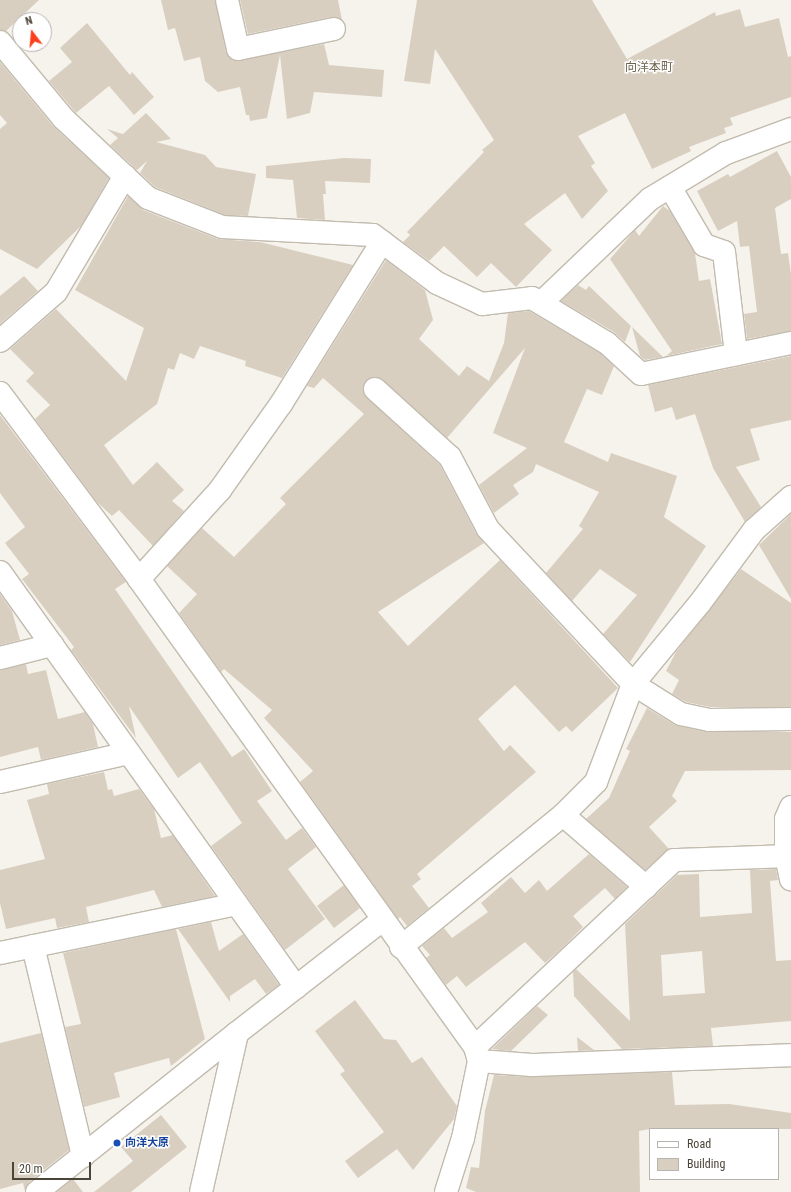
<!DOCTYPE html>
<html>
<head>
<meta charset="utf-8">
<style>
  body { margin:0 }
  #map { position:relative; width:791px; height:1192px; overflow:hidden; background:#f6f3ec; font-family:"Roboto Condensed","Noto Sans JP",sans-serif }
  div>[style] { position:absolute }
  .building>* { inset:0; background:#d8cfc1 }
  .roads { filter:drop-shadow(1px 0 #c2bbae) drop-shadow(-1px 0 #c2bbae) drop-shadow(0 1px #c2bbae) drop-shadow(0 -1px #c2bbae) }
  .minor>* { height:22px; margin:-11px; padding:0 11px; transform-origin:11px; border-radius:11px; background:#fff }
  .dots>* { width:11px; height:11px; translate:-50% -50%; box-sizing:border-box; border:2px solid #fff; border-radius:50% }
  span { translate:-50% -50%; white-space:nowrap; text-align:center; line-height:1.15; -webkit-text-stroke:3px #fff; paint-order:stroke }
  .transit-label { font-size:11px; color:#164399; font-weight:700 }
  .left { translate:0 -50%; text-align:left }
  .neighbourhood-label { font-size:12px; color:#6e6250 }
  .legend { position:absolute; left:649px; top:1128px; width:130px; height:52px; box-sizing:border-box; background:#fff; border:1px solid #b7b4b0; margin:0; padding:5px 7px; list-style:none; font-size:12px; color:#4b4439 }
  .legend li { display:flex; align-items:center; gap:8px; height:20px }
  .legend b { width:20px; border:1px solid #b7b4b0 }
  .north { position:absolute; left:12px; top:12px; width:40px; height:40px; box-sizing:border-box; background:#fff; border:1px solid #b7b4b0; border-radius:50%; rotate:344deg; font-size:11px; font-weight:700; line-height:16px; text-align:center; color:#4b4439 }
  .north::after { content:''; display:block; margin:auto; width:14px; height:18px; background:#fc3f1d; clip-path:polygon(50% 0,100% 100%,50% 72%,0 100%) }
  .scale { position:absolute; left:12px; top:1162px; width:79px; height:18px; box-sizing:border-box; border:2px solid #4b4439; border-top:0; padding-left:5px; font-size:12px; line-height:14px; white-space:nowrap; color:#4b4439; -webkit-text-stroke:3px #fff; paint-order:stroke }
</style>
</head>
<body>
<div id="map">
  <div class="building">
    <i style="clip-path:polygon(0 0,39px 0,6px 31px,0 30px)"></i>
    <i style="clip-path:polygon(161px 0,215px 0,226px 52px,234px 61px,324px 44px,329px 65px,384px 70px,382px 97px,314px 92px,310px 113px,287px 119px,280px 55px,267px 118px,250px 121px,249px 115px,246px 115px,240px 87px,218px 92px,205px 81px,200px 57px,184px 61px,175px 28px,168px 30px)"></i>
    <i style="clip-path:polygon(240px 0,338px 0,342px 20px,331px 17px,248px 34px)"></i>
    <i style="clip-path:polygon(417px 0,592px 0,627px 59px,715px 12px,716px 16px,740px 9px,745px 27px,779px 18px,788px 57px,791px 56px,791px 97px,730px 118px,733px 125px,724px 128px,726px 133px,689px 147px,691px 151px,652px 169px,625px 113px,578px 136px,595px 163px,591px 166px,608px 191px,582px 219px,565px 193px,524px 224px,552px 250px,516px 287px,491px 263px,477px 277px,444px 246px,429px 261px,403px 242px,410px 235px,407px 232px,484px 152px,482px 150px,494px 140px,435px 49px,430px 84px,404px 81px)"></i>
    <i style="clip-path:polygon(87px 23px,130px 75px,132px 72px,154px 97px,134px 115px,109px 86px,76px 113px,49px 81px,72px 62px,60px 48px)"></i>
    <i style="clip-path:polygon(0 62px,53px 126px,109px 178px,82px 225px,37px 269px,0 249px,0 129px,7px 123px,0 115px)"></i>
    <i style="clip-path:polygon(146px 113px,171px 139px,156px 142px,205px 155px,216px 167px,256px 174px,248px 216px,225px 215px,155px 187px,140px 173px,147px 161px,137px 170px,110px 145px,118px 138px,107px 129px,123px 134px)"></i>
    <i style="clip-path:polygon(777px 151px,791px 177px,791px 199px,775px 208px,781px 254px,788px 253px,791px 274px,791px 331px,747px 339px,744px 314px,757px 312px,749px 246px,740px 247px,737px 221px,718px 231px,697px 191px,728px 174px,730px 177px)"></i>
    <i style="clip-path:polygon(344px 158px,371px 159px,370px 183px,325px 181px,326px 194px,323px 194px,325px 220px,297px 218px,293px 180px,266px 178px,266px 166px)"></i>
    <i style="clip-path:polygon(128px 196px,143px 210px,218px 239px,260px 242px,353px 265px,282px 378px,245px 366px,246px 361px,200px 346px,194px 359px,180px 353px,174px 370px,168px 368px,157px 404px,104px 445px,133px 485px,157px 462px,184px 490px,172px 501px,184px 511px,153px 546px,119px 510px,112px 516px,97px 502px,35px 419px,50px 405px,26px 381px,34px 373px,10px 349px,56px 309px,126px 381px,144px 328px,75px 290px)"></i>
    <i style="clip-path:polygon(663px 206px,670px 211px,695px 253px,699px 281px,710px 279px,722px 344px,666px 356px,672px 351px,610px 259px,635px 230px,639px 236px)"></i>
    <i style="clip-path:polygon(386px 260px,425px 290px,433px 320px,419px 339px,459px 376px,467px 366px,489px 381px,504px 343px,508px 313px,529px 311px,600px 353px,614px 366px,602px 395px,587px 389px,564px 442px,608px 462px,611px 453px,677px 476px,664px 517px,706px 546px,630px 662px,603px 634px,637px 595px,600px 569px,572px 601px,546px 573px,583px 529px,579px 526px,599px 492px,536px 464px,533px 472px,513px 485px,519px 494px,494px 513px,479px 485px,527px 448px,493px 433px,525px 348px,447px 438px,383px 380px,372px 377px,366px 381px,363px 392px,367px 398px,440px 465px,477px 535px,484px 543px,378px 612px,408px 646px,500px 560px,618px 688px,572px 732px,566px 726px,559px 732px,515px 685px,478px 719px,504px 751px,510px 745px,536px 772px,417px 874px,421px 879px,412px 886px,429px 908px,407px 926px,400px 917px,398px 919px,300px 782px,313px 771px,264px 718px,272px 710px,224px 669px,221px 672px,179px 613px,197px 594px,167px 566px,202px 528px,234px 557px,286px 504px,280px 498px,364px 414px,323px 378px,314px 388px,307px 386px)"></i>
    <i style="clip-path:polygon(24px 276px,38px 291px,0 324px,0 296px)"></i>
    <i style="clip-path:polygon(578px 285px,586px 290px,589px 286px,631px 326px,625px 342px,614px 332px,561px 301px)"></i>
    <i style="clip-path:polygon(632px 327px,663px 357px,645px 360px,640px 356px)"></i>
    <i style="clip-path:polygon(791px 356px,791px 420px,750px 429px,760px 460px,736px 467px,761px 507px,745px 522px,713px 468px,695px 414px,676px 420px,672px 407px,655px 412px,648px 385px)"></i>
    <i style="clip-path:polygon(0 415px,126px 582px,115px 589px,232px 757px,244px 749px,272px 791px,257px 801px,286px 840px,302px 828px,316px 847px,288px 869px,325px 919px,285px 950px,211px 846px,242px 823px,200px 762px,178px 778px,129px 706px,136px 738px,71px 650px,74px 647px,22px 579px,29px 574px,5px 543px,25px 527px,0 493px)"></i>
    <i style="clip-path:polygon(791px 514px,791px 599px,759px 545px)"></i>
    <i style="clip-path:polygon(741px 569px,791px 603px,791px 707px,710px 707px,686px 702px,672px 694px,679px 680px,666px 671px,676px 652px)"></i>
    <i style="clip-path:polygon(0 594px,12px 611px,20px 640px,0 645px)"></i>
    <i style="clip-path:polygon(26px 664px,28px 674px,46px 670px,58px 719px,85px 712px,93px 724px,98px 747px,41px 760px,38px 747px,0 757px,0 670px)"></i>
    <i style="clip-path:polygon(647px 708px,675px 725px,707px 732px,791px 732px,791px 770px,685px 771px,672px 796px,677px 801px,649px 827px,669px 849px,645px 870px,586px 819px,609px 798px,630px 751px,626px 749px)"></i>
    <i style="clip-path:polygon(104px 772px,108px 790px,112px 789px,114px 796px,139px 789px,154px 809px,161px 838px,173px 835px,215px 896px,162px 907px,154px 890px,86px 907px,89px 922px,57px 928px,55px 918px,6px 929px,0 903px,0 870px,45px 859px,27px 800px,49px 794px,47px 784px)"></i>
    <i style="clip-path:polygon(589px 854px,627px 887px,615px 899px,605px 888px,573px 916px,583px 927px,561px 949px,545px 963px,525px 942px,466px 987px,457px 976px,446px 985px,426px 958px,430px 955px,422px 946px,444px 928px,452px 938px,488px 912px,481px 903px,511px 877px,525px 893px,539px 880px,547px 891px)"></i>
    <i style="clip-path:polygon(evenodd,776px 869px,778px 880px,770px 881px,776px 961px,791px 960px,791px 1021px,711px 1028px,713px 1046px,622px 1049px,574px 996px,573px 972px,576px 969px,630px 1021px,625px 924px,677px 875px,699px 874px,700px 917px,752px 913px,750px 870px,776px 869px,702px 951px,705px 993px,663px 996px,661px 955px,702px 951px)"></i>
    <i style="clip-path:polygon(344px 885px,360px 908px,334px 928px,317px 906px)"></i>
    <i style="clip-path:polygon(211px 922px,219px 951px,243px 934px,279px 985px,266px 994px,255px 979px,230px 996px,230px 1002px,178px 929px)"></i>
    <i style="clip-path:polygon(176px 929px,205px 1039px,171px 1066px,169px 1058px,114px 1073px,120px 1097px,84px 1107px,65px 1027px,81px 1024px,63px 953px)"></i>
    <i style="clip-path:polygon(355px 1000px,384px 1039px,396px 1040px,412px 1063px,422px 1057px,457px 1106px,454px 1119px,413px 1170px,397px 1149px,358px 1178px,345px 1161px,384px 1132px,340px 1074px,345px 1071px,315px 1031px)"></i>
    <i style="clip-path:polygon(537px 1006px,548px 1015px,511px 1051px,492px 1049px)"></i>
    <i style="clip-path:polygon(41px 1033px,69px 1150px,29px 1182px,25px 1191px,23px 1183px,0 1189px,0 1043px)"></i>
    <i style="clip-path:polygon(577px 1037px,594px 1050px,578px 1051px)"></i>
    <i style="clip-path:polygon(672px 1072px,675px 1105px,729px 1104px,791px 1113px,791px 1129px,650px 1129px,639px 1131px,640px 1192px,476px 1192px,466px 1188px,471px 1167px,479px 1168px,485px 1111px,494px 1075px,532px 1077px)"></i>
    <i style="clip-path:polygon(161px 1115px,187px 1147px,131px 1192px,94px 1192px,133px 1161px,121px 1147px)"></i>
    <i style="clip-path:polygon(73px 1179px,83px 1192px,57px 1192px)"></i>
  </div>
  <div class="roads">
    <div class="minor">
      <i style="left:227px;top:0;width:50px;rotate:77.3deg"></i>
      <i style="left:238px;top:49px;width:98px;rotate:-11.8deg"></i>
      <i style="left:0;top:42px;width:99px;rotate:50.3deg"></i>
      <i style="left:63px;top:118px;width:117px;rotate:43.3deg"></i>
      <i style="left:148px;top:198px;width:79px;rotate:21.4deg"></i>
      <i style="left:222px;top:227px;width:151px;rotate:3deg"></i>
      <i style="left:373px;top:235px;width:80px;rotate:36.9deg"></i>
      <i style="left:437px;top:283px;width:50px;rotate:25deg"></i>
      <i style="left:482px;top:304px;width:50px;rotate:-6.8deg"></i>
      <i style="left:532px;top:298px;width:87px;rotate:31deg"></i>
      <i style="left:607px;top:343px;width:46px;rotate:42.4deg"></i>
      <i style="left:641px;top:374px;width:153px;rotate:-11.7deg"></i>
      <i style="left:670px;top:187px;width:67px;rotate:59.6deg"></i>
      <i style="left:704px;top:245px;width:21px;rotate:19deg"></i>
      <i style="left:724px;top:252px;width:103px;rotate:83.3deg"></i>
      <i style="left:541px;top:303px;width:151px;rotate:-43.7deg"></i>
      <i style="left:650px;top:199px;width:89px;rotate:-31.2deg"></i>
      <i style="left:726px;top:153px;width:69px;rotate:-20.3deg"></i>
      <i style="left:0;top:341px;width:74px;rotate:-41.2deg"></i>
      <i style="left:56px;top:292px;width:135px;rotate:-59.3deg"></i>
      <i style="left:375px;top:389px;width:101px;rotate:42.2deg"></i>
      <i style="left:450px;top:457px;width:81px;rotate:62.2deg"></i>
      <i style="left:488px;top:529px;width:212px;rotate:46.9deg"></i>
      <i style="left:633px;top:684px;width:57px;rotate:32deg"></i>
      <i style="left:681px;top:714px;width:29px;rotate:12deg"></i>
      <i style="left:709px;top:720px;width:82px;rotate:-0.7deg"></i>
      <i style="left:0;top:393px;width:232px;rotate:53.2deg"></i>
      <i style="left:139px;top:579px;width:576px;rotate:54.32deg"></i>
      <i style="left:475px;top:1047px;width:15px;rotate:74deg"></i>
      <i style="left:479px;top:1061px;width:79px;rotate:101.7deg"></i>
      <i style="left:463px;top:1138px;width:57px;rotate:107.5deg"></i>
      <i style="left:0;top:572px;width:510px;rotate:54.5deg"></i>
      <i style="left:139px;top:579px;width:120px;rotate:-47.7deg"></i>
      <i style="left:220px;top:490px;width:105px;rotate:-54.7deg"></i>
      <i style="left:281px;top:404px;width:191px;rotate:-58.1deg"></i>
      <i style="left:0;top:658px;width:54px;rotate:-14deg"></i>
      <i style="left:0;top:782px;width:132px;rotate:-12.7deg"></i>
      <i style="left:791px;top:807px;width:13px;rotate:113deg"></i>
      <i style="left:786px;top:819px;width:37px;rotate:90deg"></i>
      <i style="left:786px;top:856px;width:24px;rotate:78deg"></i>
      <i style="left:563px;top:815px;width:110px;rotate:40.9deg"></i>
      <i style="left:33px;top:946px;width:216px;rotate:76.6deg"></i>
      <i style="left:401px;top:947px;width:209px;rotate:-39.2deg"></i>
      <i style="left:563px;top:815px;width:47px;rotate:-45deg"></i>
      <i style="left:596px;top:782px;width:105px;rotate:-69.3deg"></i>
      <i style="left:633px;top:684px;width:105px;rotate:-50.4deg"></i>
      <i style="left:700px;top:603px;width:91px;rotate:-53.5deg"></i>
      <i style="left:754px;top:530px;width:50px;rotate:-41.7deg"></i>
      <i style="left:0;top:953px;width:241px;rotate:-11.7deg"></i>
      <i style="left:475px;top:1047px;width:273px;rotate:-43.2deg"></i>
      <i style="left:674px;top:860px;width:112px;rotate:-2deg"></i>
      <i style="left:479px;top:1061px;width:53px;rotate:4.3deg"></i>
      <i style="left:532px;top:1065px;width:259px;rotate:-2.2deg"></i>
      <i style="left:37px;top:1192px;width:256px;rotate:-38.5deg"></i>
      <i style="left:201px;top:1192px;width:163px;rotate:-77.2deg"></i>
      <i style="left:237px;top:1033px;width:184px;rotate:-37.9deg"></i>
    </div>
  </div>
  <div class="dots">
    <i style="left:117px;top:1143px;background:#1a4fb4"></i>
  </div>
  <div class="transit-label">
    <span class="left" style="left:125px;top:1143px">向洋大原</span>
  </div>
  <div class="neighbourhood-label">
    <span style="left:649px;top:68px">向洋本町</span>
  </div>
  <ul class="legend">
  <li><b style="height:5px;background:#fff"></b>Road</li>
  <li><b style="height:11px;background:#d8cfc1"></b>Building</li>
  </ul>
  <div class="north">N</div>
  <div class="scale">20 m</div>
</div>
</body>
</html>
